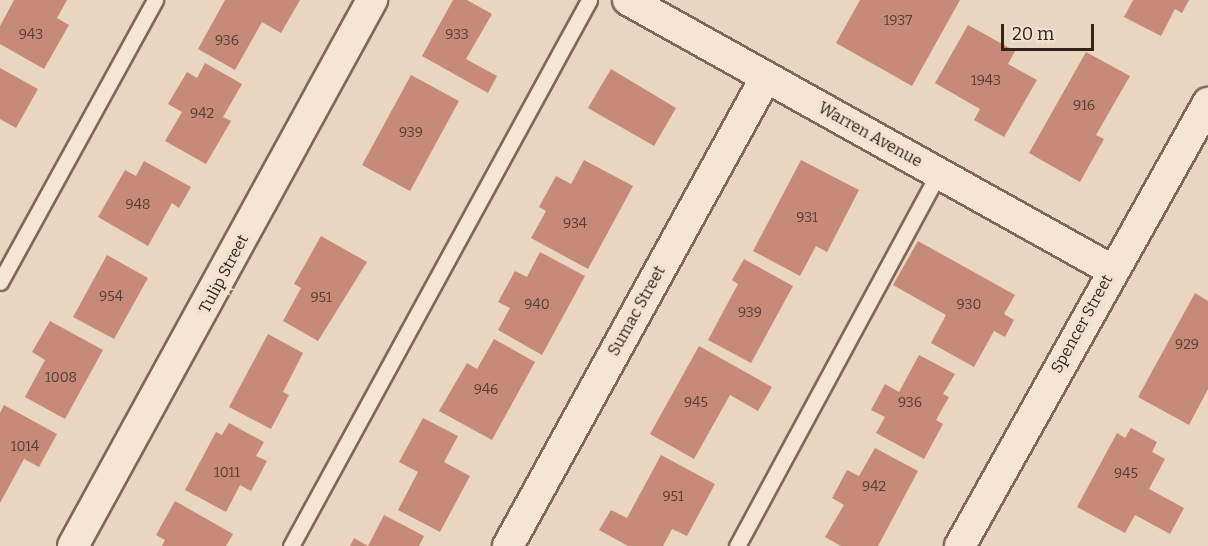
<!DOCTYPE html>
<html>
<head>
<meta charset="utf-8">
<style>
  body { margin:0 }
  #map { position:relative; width:1208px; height:546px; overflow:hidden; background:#ead6c0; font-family:Bitter,serif }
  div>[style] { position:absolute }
  .building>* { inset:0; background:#c68a78 }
  .roads { filter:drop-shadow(2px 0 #826759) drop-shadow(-2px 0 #826759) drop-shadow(0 2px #826759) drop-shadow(0 -2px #826759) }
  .service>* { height:15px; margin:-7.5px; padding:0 7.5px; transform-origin:7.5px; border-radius:7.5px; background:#f6e5d2 }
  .minor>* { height:30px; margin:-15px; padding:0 15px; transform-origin:15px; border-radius:15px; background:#f6e5d2 }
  span { translate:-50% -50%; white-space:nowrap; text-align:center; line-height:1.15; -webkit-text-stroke:6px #f2e1cf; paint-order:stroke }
  .number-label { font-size:14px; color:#573d34 }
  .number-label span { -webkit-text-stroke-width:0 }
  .street-label { font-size:16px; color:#32231d }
  .scale { position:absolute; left:1001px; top:24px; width:93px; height:27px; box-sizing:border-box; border:3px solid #32231d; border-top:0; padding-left:8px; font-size:18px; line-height:21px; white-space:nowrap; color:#32231d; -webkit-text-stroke:4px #f2e1cf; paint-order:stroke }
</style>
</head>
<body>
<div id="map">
  <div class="building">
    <i style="clip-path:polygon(14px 0,67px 0,57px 18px,69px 25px,44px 69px,0 44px,0 26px)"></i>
    <i style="clip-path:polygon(225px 0,300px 0,281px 33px,262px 22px,235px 70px,198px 49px)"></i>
    <i style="clip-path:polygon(453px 0,467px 0,492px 14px,466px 59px,497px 76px,488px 93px,422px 56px)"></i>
    <i style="clip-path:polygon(860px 0,960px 0,912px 86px,836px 43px)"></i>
    <i style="clip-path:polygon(1133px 0,1189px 0,1182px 13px,1175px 9px,1161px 36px,1124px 17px)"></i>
    <i style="clip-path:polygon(968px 25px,1015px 51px,1008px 64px,1037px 80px,1004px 137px,974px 120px,980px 109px,935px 83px)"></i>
    <i style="clip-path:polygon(1086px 52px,1130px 76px,1096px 135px,1104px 139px,1080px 182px,1029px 153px)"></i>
    <i style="clip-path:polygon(205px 63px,242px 84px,223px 117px,231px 121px,206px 164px,165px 141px,182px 112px,168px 104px,187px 72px,197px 78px)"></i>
    <i style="clip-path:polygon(0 68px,38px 89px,16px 128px,0 119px)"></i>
    <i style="clip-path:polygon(611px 69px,676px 108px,654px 146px,588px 108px)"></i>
    <i style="clip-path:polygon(411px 75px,459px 101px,410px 191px,362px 165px)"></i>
    <i style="clip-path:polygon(584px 160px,633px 186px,588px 269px,531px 238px,546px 211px,539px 207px,556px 176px,571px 184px)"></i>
    <i style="clip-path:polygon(801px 160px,859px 190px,827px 252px,816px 246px,800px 276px,753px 251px)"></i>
    <i style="clip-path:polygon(144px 161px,191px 187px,179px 208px,172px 203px,148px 246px,98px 217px,125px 170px,136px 176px)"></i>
    <i style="clip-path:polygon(321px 236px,367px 262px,318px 341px,283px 321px,301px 288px,294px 284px)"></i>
    <i style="clip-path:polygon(918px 241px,1015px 295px,1004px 314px,1014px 320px,1005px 337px,994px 331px,974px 367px,931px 343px,946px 315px,893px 285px)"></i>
    <i style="clip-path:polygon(540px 252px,585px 276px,542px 355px,498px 330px,510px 308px,498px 302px,515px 271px,527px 277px)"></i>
    <i style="clip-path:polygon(107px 255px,148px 278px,114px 339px,73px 317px)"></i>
    <i style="clip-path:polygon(744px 259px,793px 286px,751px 363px,708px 340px,738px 284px,732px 280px)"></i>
    <i style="clip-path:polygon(1195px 293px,1208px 301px,1208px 389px,1189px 425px,1138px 397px)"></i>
    <i style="clip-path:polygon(50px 321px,103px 350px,65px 419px,25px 397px,45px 360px,32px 352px)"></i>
    <i style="clip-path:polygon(268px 334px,303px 353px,283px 392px,289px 395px,271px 429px,229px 407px)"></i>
    <i style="clip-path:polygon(494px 339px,535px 362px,492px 440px,439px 411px,467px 363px,477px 369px)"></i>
    <i style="clip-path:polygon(699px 346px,772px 387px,758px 411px,730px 395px,694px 459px,650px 434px)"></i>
    <i style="clip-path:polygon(919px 355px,955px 374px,943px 394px,949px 397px,936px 420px,943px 424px,924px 459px,876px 433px,885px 417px,871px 410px,885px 384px,899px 392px)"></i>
    <i style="clip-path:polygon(4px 405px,57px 434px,39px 467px,24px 459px,0 503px,0 413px)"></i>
    <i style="clip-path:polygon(423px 418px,458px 436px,444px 462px,470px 476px,440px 532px,398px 510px,418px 472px,399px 462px)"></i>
    <i style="clip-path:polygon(229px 423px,264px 442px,256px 456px,267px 461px,251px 491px,240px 485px,226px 512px,185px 490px,216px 432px,222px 435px)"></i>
    <i style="clip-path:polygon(1131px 428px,1157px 442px,1152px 452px,1165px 459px,1149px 489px,1184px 508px,1170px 534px,1135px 515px,1125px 533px,1077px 507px,1117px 433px,1125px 438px)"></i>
    <i style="clip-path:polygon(875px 448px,918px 471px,878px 546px,841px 546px,825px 537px,844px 505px,832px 498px,847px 470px,859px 476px)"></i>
    <i style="clip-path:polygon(661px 455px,715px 484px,687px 536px,672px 529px,663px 546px,628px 546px,599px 530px,611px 510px,627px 518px)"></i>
    <i style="clip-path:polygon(175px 501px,233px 534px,226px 546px,162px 546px,165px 540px,156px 535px)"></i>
    <i style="clip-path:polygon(384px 515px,424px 536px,419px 546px,368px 546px)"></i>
    <i style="clip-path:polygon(354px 538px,368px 546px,350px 546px)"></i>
  </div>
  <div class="roads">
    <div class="service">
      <i style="left:0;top:282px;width:322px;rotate:-61.2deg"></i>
      <i style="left:291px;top:546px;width:622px;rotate:-61.37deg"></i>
      <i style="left:737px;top:546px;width:424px;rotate:-61.6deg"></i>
    </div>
    <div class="minor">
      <i style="left:628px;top:0;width:554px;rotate:29.16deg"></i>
      <i style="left:73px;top:546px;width:623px;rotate:-61.29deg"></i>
      <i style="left:508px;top:546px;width:535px;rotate:-61.18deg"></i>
      <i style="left:960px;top:546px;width:508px;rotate:-60.76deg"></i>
    </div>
  </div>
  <div class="number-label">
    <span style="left:898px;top:21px">1937</span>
    <span style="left:31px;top:35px">943</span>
    <span style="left:457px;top:35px">933</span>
    <span style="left:227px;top:41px">936</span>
    <span style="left:986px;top:81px">1943</span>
    <span style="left:1084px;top:106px">916</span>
    <span style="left:202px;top:114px">942</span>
    <span style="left:411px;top:133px">939</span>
    <span style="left:138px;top:205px">948</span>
    <span style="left:807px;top:218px">931</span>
    <span style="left:575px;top:224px">934</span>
    <span style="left:111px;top:297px">954</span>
    <span style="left:321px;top:298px">951</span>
    <span style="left:537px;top:305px">940</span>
    <span style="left:969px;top:305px">930</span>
    <span style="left:750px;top:313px">939</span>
    <span style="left:1187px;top:345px">929</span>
    <span style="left:61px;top:378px">1008</span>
    <span style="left:486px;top:390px">946</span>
    <span style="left:696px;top:403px">945</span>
    <span style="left:910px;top:403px">936</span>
    <span style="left:25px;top:447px">1014</span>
    <span style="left:227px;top:473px">1011</span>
    <span style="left:1126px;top:474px">945</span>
    <span style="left:874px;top:487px">942</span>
    <span style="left:673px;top:497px">951</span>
  </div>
  <div class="street-label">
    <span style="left:870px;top:135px;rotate:29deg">Warren Avenue</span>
    <span style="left:224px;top:274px;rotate:-62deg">Tulip Street</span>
    <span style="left:637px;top:311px;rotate:-61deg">Sumac Street</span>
    <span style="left:1082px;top:324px;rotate:-61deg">Spencer Street</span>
  </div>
  <div class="scale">20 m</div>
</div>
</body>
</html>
